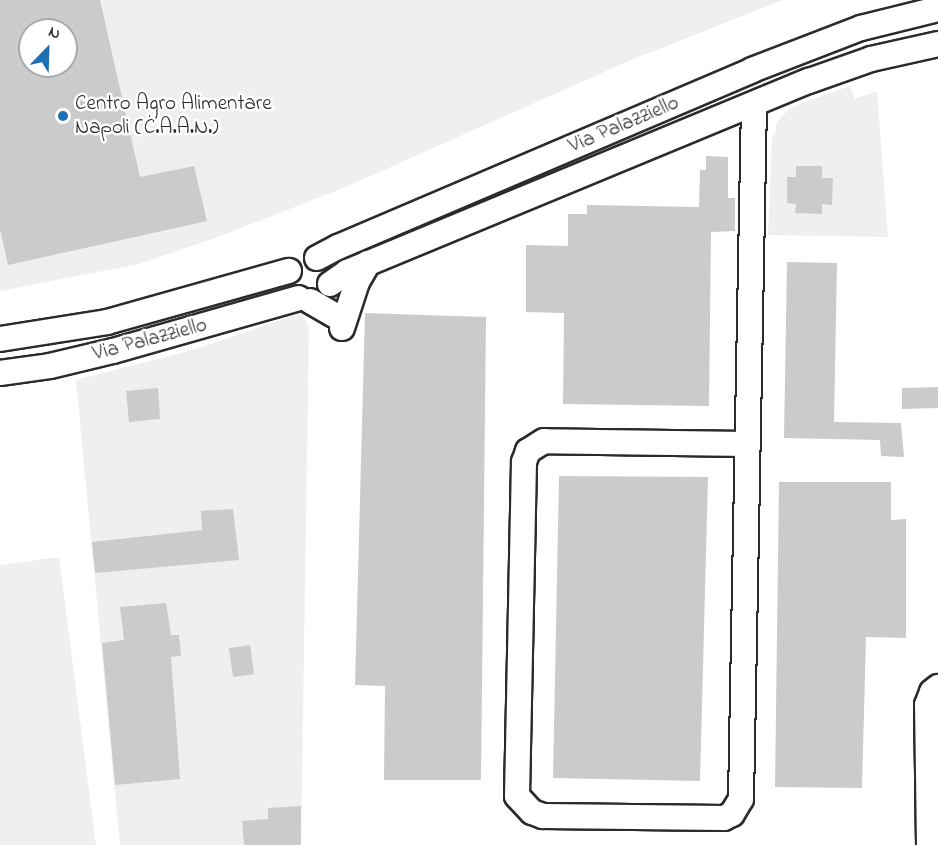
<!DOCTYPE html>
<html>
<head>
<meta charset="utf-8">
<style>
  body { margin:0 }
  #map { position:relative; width:938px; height:845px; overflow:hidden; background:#fff; font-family:"Indie Flower",sans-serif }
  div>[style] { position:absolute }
  .built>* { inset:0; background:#efefef }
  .building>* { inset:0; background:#cbcbcb }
  .roads { filter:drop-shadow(2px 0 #2b2b2b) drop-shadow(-2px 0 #2b2b2b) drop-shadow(0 2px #2b2b2b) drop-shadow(0 -2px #2b2b2b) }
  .minor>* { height:24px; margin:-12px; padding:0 12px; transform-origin:12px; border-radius:12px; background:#fff }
  .dots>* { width:16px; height:16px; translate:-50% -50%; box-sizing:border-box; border:3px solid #fff; border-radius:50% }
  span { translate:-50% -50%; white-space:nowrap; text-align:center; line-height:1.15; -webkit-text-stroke:5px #fff; paint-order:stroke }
  .poi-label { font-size:21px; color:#2b2b2b }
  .left { translate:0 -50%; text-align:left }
  .street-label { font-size:21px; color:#2b2b2b }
  .north { position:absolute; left:18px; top:18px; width:60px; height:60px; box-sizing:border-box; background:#fff; border:2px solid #aaa; border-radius:50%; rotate:23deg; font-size:16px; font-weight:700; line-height:24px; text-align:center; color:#2b2b2b }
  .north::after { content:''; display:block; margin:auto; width:21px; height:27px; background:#1f6fb2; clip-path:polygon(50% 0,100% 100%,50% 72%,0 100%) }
</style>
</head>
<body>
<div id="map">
  <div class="built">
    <i style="clip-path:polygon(evenodd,0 0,783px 0,631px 60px,348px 186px,218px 237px,139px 264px,0 291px,0 0,30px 30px,66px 30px,66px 66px,30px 66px,30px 30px)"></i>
    <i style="clip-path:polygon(850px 86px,855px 99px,877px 91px,888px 237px,768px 235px,772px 135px,775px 135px,776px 125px,784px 114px,796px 105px)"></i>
    <i style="clip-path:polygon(301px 313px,309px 327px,301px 845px,120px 845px,76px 380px,196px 349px)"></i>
    <i style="clip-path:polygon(59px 557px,96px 845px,0 845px,0 565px)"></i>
  </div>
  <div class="building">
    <i style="clip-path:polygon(evenodd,0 0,100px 0,140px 177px,194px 166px,207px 221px,8px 265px,0 229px,0 0,30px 30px,66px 30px,66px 66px,30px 66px,30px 30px)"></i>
    <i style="clip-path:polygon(706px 156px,728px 157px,728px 198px,735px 198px,735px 231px,711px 232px,709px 406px,563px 404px,564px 313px,526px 312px,526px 245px,568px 246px,568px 214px,587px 214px,587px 205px,699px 207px,700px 170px,706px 170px)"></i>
    <i style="clip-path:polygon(796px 166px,822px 166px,822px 178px,833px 178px,832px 205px,822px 204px,822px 214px,795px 213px,796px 204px,787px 203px,787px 177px,796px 177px)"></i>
    <i style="clip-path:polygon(787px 262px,837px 263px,834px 422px,901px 423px,904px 457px,881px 456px,880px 440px,784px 438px)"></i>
    <i style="clip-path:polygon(365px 313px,486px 317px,481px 780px,384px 780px,385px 686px,355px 685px)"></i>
    <i style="clip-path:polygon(938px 387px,938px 408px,902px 409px,902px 388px)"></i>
    <i style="clip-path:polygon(158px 388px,160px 419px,129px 422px,126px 391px)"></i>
    <i style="clip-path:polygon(559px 476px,708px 477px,700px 781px,553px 778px)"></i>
    <i style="clip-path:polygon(779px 482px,891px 482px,891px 520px,906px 519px,906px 638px,866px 637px,862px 788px,775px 787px)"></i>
    <i style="clip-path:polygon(233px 509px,239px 560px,95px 573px,92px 542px,202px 530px,201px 511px)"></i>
    <i style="clip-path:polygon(166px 603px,171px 635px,179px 635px,181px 656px,171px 657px,180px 779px,115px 785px,102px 643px,124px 640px,120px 607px)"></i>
    <i style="clip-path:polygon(250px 645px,254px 674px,233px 677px,229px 648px)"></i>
    <i style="clip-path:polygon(301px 806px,301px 845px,244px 845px,242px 821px,268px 819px,268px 808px)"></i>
  </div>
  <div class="roads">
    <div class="minor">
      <i style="left:317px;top:258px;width:24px;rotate:-28deg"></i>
      <i style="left:338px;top:247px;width:450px;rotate:-23.1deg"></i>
      <i style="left:752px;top:70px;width:117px;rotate:-21.1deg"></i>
      <i style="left:861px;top:28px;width:79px;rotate:-13.9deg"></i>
      <i style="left:330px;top:284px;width:21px;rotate:-35deg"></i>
      <i style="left:347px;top:272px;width:500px;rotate:-22.5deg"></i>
      <i style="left:809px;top:81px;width:66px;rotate:-19.5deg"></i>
      <i style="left:871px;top:59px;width:69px;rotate:-12.6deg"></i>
      <i style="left:310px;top:301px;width:28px;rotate:30deg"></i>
      <i style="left:342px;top:328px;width:48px;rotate:-71.9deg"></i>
      <i style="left:357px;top:282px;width:22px;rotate:-60deg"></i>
      <i style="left:0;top:339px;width:108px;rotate:-9deg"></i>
      <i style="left:107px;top:322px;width:189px;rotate:-15.7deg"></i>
      <i style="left:0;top:373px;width:50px;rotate:-8deg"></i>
      <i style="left:50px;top:366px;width:65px;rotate:-13.4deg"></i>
      <i style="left:113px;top:351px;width:193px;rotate:-15.9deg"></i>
      <i style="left:747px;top:444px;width:203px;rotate:-179.2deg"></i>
      <i style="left:544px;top:441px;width:19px;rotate:148deg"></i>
      <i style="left:528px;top:451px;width:12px;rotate:110deg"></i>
      <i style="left:524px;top:462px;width:334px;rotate:91.2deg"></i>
      <i style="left:517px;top:796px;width:22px;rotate:47deg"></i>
      <i style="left:532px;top:812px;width:12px;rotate:20deg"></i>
      <i style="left:543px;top:816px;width:181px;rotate:0.6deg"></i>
      <i style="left:724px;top:818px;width:9px;rotate:-27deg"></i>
      <i style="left:732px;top:814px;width:17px;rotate:-59deg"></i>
      <i style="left:741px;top:799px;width:695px;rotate:-88.93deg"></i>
      <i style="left:929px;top:845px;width:140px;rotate:-90.8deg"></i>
      <i style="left:927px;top:705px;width:14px;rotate:-69deg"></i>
      <i style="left:932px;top:692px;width:8px;rotate:-40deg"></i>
    </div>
  </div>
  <div class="dots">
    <i style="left:63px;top:116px;background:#1f6fb2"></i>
  </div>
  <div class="poi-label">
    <span class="left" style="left:75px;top:116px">Centro Agro Alimentare<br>Napoli (C.A.A.N.)</span>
  </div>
  <div class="street-label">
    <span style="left:624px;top:125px;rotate:-23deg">Via Palazziello</span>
    <span style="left:150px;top:340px;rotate:-15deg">Via Palazziello</span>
  </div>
  <div class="north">N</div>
</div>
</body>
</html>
